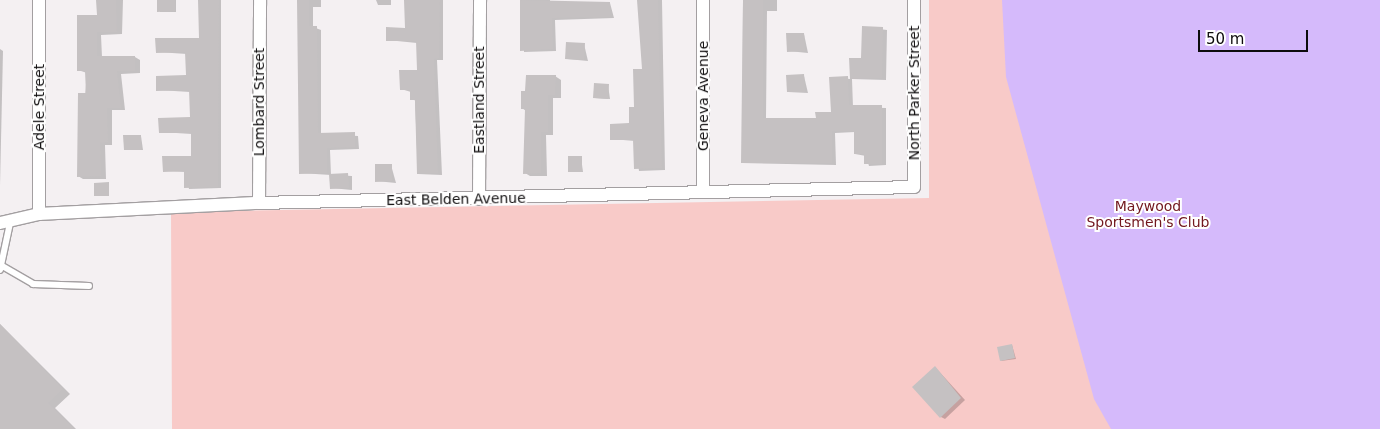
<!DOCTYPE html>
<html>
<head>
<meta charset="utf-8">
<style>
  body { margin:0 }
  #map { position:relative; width:1380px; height:429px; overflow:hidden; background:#f4f0f2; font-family:"DejaVu Sans",sans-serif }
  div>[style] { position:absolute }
  .green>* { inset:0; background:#f8cac8 }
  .water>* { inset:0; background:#d5bafb }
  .shadow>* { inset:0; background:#0003 }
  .building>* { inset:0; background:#c5c1c2 }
  .roads { filter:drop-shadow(1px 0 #a39fa1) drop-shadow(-1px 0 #a39fa1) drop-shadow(0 1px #a39fa1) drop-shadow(0 -1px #a39fa1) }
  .service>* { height:6px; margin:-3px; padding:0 3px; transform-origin:3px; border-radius:3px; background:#fff }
  .minor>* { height:12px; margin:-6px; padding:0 6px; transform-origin:6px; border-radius:6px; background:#fff }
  span { translate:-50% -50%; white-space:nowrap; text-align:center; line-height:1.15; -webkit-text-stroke:4px #fff; paint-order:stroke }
  .street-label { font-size:14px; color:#0e0c0d }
  .park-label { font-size:14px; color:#72171e }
  .scale { position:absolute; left:1198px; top:30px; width:110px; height:22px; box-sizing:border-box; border:2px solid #0e0c0d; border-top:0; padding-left:6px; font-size:15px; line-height:18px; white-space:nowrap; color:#0e0c0d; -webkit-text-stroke:4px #fff; paint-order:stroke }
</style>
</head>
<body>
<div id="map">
  <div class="green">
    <i style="clip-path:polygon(929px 0,1380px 0,1380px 429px,172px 429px,171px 212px,929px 198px)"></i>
  </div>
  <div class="water">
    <i style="clip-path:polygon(1002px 0,1380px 0,1380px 429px,1111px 429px,1094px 399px,1006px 77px)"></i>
  </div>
  <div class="shadow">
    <i style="clip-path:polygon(98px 0,123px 0,122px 34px,101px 35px,102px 57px,135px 57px,140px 60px,140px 73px,121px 74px,125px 110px,112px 110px,112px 145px,105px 145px,106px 179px,83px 179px,78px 176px,87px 73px,78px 70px,98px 16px)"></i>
    <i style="clip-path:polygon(158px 0,176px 0,176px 12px,160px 12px)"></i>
    <i style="clip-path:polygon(200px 0,221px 0,221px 188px,189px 189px,185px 172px,164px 171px,193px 157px,192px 134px,160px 132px,191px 118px,190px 92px,158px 90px,187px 76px,187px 54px,157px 52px,201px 39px)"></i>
    <i style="clip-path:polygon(299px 0,321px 0,321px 7px,313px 7px,313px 27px,321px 30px,321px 134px,358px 136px,359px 149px,330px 150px,331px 175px,352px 176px,352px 190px,331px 188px,331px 175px,300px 173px)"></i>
    <i style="clip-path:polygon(376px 0,391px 0,391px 5px,378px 5px)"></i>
    <i style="clip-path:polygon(405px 0,443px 0,443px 60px,437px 60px,442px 175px,418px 174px,415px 101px,411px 92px,401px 89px,418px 71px,417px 43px,387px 40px,406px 29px)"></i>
    <i style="clip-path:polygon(521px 0,550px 0,550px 5px,610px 3px,614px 18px,555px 20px,556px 51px,524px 52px)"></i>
    <i style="clip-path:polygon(640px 0,662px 0,665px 170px,639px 171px,635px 141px,611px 139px,630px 124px,636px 108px,643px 70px)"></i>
    <i style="clip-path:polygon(743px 0,777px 0,777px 11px,767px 11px,766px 119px,817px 120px,832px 113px,831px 78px,851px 79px,851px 59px,862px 59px,864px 27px,887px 30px,886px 80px,852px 79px,853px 107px,886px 108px,886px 165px,869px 166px,866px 156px,855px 154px,855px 132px,835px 133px,836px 165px,742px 163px)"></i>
    <i style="clip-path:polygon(804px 34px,808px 53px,788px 51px)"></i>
    <i style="clip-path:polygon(584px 44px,588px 61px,567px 59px)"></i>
    <i style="clip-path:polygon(0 49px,3px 51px,0 186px)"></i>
    <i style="clip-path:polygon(555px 76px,561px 80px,561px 98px,553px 98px,553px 135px,546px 135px,547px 176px,530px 176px,525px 173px,526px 111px,522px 108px,527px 92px)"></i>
    <i style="clip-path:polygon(804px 76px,808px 93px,788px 92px)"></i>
    <i style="clip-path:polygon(608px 85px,610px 99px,595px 98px)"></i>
    <i style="clip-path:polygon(141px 136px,143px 150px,125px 150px)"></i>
    <i style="clip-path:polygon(581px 157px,583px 172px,570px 172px)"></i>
    <i style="clip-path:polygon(391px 165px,396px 183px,376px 181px)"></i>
    <i style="clip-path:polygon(0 324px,70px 394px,55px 408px,76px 429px,0 429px)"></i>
    <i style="clip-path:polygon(1012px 345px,1016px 359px,1001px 361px)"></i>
    <i style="clip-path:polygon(935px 367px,965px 400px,945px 419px,941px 417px)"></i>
  </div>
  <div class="building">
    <i style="clip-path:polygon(96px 0,116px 0,117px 32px,97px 32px,97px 56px,135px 56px,135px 71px,117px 71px,121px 108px,107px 108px,108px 142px,100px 143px,101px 176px,77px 177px,78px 93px,86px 93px,85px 71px,77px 71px,77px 15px,97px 15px)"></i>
    <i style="clip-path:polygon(157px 0,175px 0,175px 11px,157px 12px)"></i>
    <i style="clip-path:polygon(198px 0,219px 0,218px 187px,184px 188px,184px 171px,163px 172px,162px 156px,191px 156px,191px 133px,159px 133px,158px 118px,190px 117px,189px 90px,156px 91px,156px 76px,186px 75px,185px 52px,156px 53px,155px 38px,199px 38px)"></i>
    <i style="clip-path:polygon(297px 0,309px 0,309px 26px,317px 26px,318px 133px,355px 132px,355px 147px,327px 148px,327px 173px,299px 174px)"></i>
    <i style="clip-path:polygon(404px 0,440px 0,439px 58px,434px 59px,438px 173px,417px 174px,415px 100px,410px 100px,410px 90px,400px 90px,399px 70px,417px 70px,416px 41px,386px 41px,386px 27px,405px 28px)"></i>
    <i style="clip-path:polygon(520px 0,610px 2px,610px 17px,552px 18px,553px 49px,520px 51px)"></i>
    <i style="clip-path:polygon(637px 0,658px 0,662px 168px,634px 169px,633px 140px,610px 140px,610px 124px,629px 123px,629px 107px,634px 107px,633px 69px,642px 69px)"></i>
    <i style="clip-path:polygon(743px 0,763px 0,763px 118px,816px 118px,815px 112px,831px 112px,829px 77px,848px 76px,849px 105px,882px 105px,882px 164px,864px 164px,864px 154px,854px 154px,854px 131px,832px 131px,832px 163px,741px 163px)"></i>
    <i style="clip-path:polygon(862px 26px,883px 27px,882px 78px,850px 79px,849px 58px,861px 58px)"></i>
    <i style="clip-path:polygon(786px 33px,804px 33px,805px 51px,787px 52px)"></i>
    <i style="clip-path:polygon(566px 42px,585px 43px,584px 60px,565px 59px)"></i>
    <i style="clip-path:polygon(804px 74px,805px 92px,787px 92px,786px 75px)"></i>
    <i style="clip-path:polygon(526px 75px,556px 75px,555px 95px,548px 95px,548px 132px,541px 132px,541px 173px,523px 174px,525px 109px,521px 109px,521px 91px,525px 91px)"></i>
    <i style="clip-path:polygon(594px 83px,609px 84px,608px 99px,593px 98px)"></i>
    <i style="clip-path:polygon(123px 135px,141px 135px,141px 150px,124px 150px)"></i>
    <i style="clip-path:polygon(568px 156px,582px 156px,582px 172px,568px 172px)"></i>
    <i style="clip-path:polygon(375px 164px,392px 164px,392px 181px,375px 182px)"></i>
    <i style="clip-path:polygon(348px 173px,349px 188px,330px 189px,329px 174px)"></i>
    <i style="clip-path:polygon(109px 182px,109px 196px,94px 196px,94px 183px)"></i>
    <i style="clip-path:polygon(0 324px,63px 389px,48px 403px,74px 429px,0 429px)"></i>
    <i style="clip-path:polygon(1012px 344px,1015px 358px,1000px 361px,997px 347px)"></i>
    <i style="clip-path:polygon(935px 366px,961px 398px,940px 418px,912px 387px)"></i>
  </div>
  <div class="roads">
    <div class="service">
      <i style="left:4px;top:267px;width:34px;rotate:30deg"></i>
      <i style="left:33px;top:284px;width:56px;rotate:2deg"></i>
      <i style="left:0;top:270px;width:48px;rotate:-78deg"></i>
    </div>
    <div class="minor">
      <i style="left:703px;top:0;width:192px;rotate:90deg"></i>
      <i style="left:479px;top:199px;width:199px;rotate:-89.7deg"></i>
      <i style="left:259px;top:203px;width:203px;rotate:-89.7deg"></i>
      <i style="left:39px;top:214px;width:214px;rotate:-90deg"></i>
      <i style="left:0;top:223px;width:40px;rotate:-13deg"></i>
      <i style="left:39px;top:214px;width:220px;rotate:-2.9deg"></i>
      <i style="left:259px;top:203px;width:655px;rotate:-1.4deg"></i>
      <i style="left:914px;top:187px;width:187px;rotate:-90deg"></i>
    </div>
  </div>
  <div class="street-label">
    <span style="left:914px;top:93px;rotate:-90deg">North Parker Street</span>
    <span style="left:703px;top:96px;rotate:-90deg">Geneva Avenue</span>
    <span style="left:479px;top:100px;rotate:-90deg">Eastland Street</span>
    <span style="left:259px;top:102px;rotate:-90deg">Lombard Street</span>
    <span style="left:39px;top:107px;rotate:-90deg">Adele Street</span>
    <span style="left:456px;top:199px;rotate:-1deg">East Belden Avenue</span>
  </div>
  <div class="park-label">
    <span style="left:1148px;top:214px">Maywood<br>Sportsmen's Club</span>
  </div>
  <div class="scale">50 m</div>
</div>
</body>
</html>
